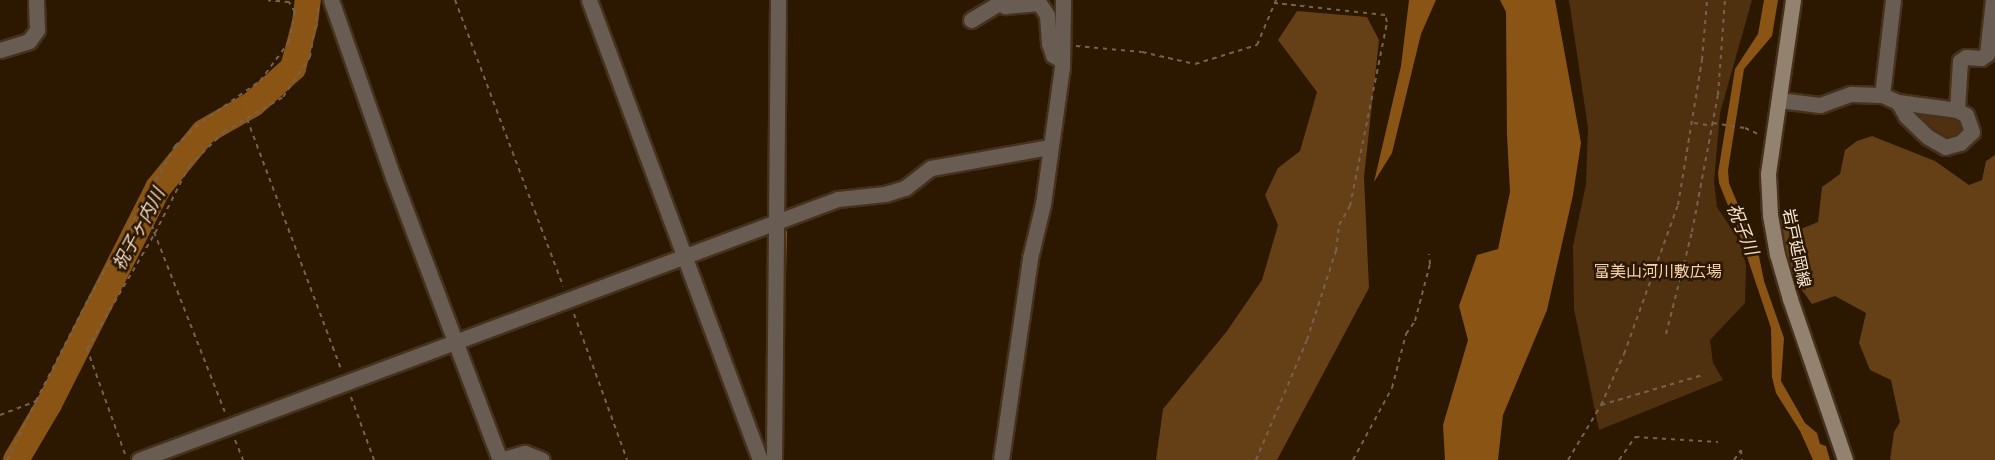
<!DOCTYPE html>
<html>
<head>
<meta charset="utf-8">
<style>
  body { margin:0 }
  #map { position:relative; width:1995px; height:460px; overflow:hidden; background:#2c1701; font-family:"Noto Sans","Noto Sans JP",sans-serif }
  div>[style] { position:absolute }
  .green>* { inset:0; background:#50310f }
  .forest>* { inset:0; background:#653f15 }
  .water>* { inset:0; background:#895414 }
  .stream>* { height:4.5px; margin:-2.25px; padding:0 2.25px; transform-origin:2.25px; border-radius:2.25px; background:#895414 }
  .river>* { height:26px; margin:-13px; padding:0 13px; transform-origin:13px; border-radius:13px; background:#895414 }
  .path>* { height:2px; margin-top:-1px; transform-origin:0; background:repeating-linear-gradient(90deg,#75624f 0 4.5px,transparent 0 9px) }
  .roads { filter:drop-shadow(2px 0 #45311c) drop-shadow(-2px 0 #45311c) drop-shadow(0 2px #45311c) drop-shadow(0 -2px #45311c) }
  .street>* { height:15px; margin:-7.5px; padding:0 7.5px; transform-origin:7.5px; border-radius:7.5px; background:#695d53 }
  .secondary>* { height:15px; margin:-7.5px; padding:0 7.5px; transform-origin:7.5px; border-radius:7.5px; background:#948271 }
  span { translate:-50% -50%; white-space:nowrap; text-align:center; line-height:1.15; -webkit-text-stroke:5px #2c1701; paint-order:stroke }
  .street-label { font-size:16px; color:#fbecde }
  .park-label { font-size:16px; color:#f6d1ad }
  .water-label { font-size:18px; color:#f2dfcd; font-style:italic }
</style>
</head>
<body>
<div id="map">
  <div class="green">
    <i style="clip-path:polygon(1569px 0,1752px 0,1720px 113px,1714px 182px,1717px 207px,1740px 242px,1746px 265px,1745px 303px,1710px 340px,1713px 363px,1723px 380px,1599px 430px,1574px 309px,1573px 246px,1586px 184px,1588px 128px)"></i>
    <i style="clip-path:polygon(1909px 111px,1961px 115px,1969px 131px,1946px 143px)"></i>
  </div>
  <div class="forest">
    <i style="clip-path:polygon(1297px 11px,1367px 17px,1379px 40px,1364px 177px,1369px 288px,1277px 460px,1156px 460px,1163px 409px,1227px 331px,1262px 280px,1278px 225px,1265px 195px,1278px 168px,1300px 151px,1317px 92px,1278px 40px)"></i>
    <i style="clip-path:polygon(1872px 136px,1935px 161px,1969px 185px,1982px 180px,1986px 161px,1995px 155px,1995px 460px,1890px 460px,1894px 432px,1900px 422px,1891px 380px,1870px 370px,1859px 343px,1866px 313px,1835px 296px,1812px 304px,1796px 282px,1782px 242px,1780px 219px,1801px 229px,1818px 222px,1822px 187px,1840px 174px,1845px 150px,1857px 141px)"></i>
  </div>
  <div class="water">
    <i style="clip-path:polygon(1409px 0,1436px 0,1421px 34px,1392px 153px,1374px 182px,1401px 66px)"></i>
    <i style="clip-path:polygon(1500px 0,1555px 0,1581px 143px,1573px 195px,1547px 310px,1503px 415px,1498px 460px,1445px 460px,1443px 425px,1468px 340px,1459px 306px,1477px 255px,1498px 249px,1510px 192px,1507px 135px,1506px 12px)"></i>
    <i style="clip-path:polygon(1764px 0,1778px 0,1772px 36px,1744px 69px,1728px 170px,1729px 183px,1749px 231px,1755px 236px,1764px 281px,1784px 338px,1781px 381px,1805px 423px,1817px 433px,1820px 444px,1826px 446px,1830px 460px,1813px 460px,1800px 431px,1776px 393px,1772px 377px,1771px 328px,1739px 233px,1719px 183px,1718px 173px,1735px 69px,1758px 34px)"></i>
  </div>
  <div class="stream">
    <i style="left:783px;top:277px;width:45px;rotate:-88.7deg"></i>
  </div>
  <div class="river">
    <i style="left:16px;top:460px;width:65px;rotate:-59.5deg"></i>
    <i style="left:49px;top:404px;width:242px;rotate:-63.2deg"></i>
    <i style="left:158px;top:188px;width:72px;rotate:-50.6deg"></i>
    <i style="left:204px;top:132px;width:56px;rotate:-29.7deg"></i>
    <i style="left:253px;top:104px;width:54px;rotate:-42deg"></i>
    <i style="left:293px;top:68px;width:47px;rotate:-75.1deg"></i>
    <i style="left:305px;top:23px;width:23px;rotate:-83deg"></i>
  </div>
  <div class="path">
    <i style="left:455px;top:0;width:306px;rotate:69.3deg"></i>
    <i style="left:1076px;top:46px;width:66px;rotate:5.2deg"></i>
    <i style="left:1142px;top:52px;width:54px;rotate:12.8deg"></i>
    <i style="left:1195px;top:64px;width:65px;rotate:-17deg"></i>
    <i style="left:1257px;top:45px;width:49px;rotate:-67.1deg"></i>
    <i style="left:247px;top:119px;width:267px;rotate:69.4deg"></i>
    <i style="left:1694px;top:123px;width:18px;rotate:9deg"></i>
    <i style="left:1713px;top:123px;width:32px;rotate:9deg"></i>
    <i style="left:1745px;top:128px;width:14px;rotate:25deg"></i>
    <i style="left:144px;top:199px;width:34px;rotate:73deg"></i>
    <i style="left:154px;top:232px;width:193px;rotate:68.5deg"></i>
    <i style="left:574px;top:314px;width:155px;rotate:70deg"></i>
    <i style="left:1666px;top:334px;width:105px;rotate:-75.7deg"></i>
    <i style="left:1692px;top:232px;width:139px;rotate:-79.3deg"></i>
    <i style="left:1718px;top:95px;width:95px;rotate:-85.8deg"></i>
    <i style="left:351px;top:397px;width:67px;rotate:69.9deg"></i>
    <i style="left:1601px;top:405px;width:106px;rotate:-16.4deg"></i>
    <i style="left:0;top:415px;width:39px;rotate:-21deg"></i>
    <i style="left:36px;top:401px;width:116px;rotate:-62.8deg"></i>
    <i style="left:89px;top:298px;width:175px;rotate:-60.5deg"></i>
    <i style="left:175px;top:146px;width:36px;rotate:-42deg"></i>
    <i style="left:202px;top:122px;width:71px;rotate:-35.3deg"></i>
    <i style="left:260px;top:81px;width:49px;rotate:-53.4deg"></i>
    <i style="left:289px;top:42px;width:31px;rotate:-79deg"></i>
    <i style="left:295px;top:12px;width:12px;rotate:-121deg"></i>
    <i style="left:289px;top:2px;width:21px;rotate:-175deg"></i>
    <i style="left:235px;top:440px;width:22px;rotate:68deg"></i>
    <i style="left:1741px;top:450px;width:10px;rotate:84deg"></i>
    <i style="left:125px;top:454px;width:112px;rotate:-109.9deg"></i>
    <i style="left:87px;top:349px;width:134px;rotate:-59.6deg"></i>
    <i style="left:155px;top:233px;width:75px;rotate:-63.1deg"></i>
    <i style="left:189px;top:166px;width:49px;rotate:-44.2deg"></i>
    <i style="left:224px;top:132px;width:69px;rotate:-30.7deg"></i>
    <i style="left:283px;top:97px;width:48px;rotate:-56deg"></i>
    <i style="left:310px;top:57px;width:49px;rotate:-80.5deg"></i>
    <i style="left:7px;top:460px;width:66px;rotate:-63.8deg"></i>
    <i style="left:1256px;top:460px;width:130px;rotate:-67deg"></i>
    <i style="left:1307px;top:340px;width:94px;rotate:-72deg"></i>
    <i style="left:1336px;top:251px;width:26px;rotate:-83deg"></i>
    <i style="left:1339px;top:225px;width:22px;rotate:-60deg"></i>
    <i style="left:1350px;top:206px;width:188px;rotate:-78.6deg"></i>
    <i style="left:1387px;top:22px;width:7px;rotate:-106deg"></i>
    <i style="left:1385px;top:15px;width:111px;rotate:-173.8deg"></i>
    <i style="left:1353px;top:460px;width:82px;rotate:-61.6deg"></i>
    <i style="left:1392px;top:388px;width:56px;rotate:-75.5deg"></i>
    <i style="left:1406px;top:334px;width:16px;rotate:-55deg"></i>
    <i style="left:1415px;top:321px;width:59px;rotate:-75.3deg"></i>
    <i style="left:1430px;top:264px;width:10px;rotate:-96deg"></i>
    <i style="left:1568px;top:460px;width:64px;rotate:-59deg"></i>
    <i style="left:1601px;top:405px;width:56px;rotate:-65.7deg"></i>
    <i style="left:1624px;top:354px;width:158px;rotate:-70.1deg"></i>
    <i style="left:1678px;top:205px;width:147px;rotate:-80.6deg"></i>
    <i style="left:1702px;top:60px;width:60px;rotate:-85.2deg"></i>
    <i style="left:1619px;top:460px;width:28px;rotate:-55deg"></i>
    <i style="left:1635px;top:437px;width:83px;rotate:3.4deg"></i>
    <i style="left:1734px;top:460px;width:12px;rotate:-55deg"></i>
  </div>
  <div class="roads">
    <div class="street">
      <i style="left:331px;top:0;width:188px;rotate:70.7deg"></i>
      <i style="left:393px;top:177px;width:303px;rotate:69.3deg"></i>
      <i style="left:589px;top:0;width:491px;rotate:69.6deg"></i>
      <i style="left:1002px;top:0;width:7px;rotate:63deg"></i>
      <i style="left:1005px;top:6px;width:34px;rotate:-5deg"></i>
      <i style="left:1039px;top:3px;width:14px;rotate:56deg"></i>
      <i style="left:1047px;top:15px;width:28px;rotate:86deg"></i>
      <i style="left:1049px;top:43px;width:13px;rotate:72deg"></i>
      <i style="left:1053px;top:55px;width:9px;rotate:32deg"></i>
      <i style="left:971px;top:20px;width:37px;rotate:-31deg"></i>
      <i style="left:0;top:50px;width:30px;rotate:-17deg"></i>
      <i style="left:29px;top:41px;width:14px;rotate:-54deg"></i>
      <i style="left:37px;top:30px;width:30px;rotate:-92deg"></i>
      <i style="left:1882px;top:95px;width:17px;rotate:24deg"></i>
      <i style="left:1898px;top:102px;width:16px;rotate:60deg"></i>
      <i style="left:1906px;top:116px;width:30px;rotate:44deg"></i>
      <i style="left:1928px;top:137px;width:20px;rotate:30deg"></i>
      <i style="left:1945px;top:147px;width:16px;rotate:-15deg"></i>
      <i style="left:1960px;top:143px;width:16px;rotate:-43deg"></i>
      <i style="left:1972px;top:132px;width:18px;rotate:-109deg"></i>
      <i style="left:1966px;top:115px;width:10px;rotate:-151deg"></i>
      <i style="left:1957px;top:110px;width:49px;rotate:-86.5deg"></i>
      <i style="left:1960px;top:61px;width:7px;rotate:-34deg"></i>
      <i style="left:1966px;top:57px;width:15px;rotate:4deg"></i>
      <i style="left:1981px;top:58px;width:7px;rotate:-34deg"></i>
      <i style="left:1987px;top:54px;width:54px;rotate:-83.7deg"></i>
      <i style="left:1779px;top:100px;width:41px;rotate:7deg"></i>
      <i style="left:1820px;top:105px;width:33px;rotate:-20deg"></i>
      <i style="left:1851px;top:94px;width:31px;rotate:2deg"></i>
      <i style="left:1882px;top:95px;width:96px;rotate:-83.4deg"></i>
      <i style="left:1898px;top:102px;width:60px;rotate:7.7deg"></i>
      <i style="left:139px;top:460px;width:746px;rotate:-20.48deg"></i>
      <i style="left:838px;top:199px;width:47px;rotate:-6.1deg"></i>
      <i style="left:885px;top:194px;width:21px;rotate:-17deg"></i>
      <i style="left:905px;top:188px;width:33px;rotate:-38deg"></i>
      <i style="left:931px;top:168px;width:121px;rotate:-10deg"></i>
      <i style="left:500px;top:460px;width:26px;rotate:-16deg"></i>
      <i style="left:525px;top:453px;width:18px;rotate:22deg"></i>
      <i style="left:774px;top:460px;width:460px;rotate:-89.5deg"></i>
      <i style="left:1001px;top:460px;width:204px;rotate:-81.8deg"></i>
      <i style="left:1030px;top:258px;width:56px;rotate:-76.5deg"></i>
      <i style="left:1043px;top:204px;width:138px;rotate:-82.1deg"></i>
      <i style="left:1062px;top:67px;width:67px;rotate:-89.1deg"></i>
    </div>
    <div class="secondary">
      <i style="left:1793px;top:0;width:176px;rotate:98.2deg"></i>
      <i style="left:1768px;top:174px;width:41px;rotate:87.2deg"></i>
      <i style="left:1770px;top:215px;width:40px;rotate:80deg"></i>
      <i style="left:1777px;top:254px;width:47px;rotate:73.9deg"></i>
      <i style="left:1790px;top:299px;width:170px;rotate:71.1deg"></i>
    </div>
  </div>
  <div class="street-label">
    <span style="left:1797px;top:248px;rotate:78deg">岩戸延岡線</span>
  </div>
  <div class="park-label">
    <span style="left:1658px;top:271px">富美山河川敷広場</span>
  </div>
  <div class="water-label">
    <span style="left:138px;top:229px;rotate:-62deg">祝子ヶ内川</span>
    <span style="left:1743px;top:229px;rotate:68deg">祝子川</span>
  </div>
</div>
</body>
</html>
